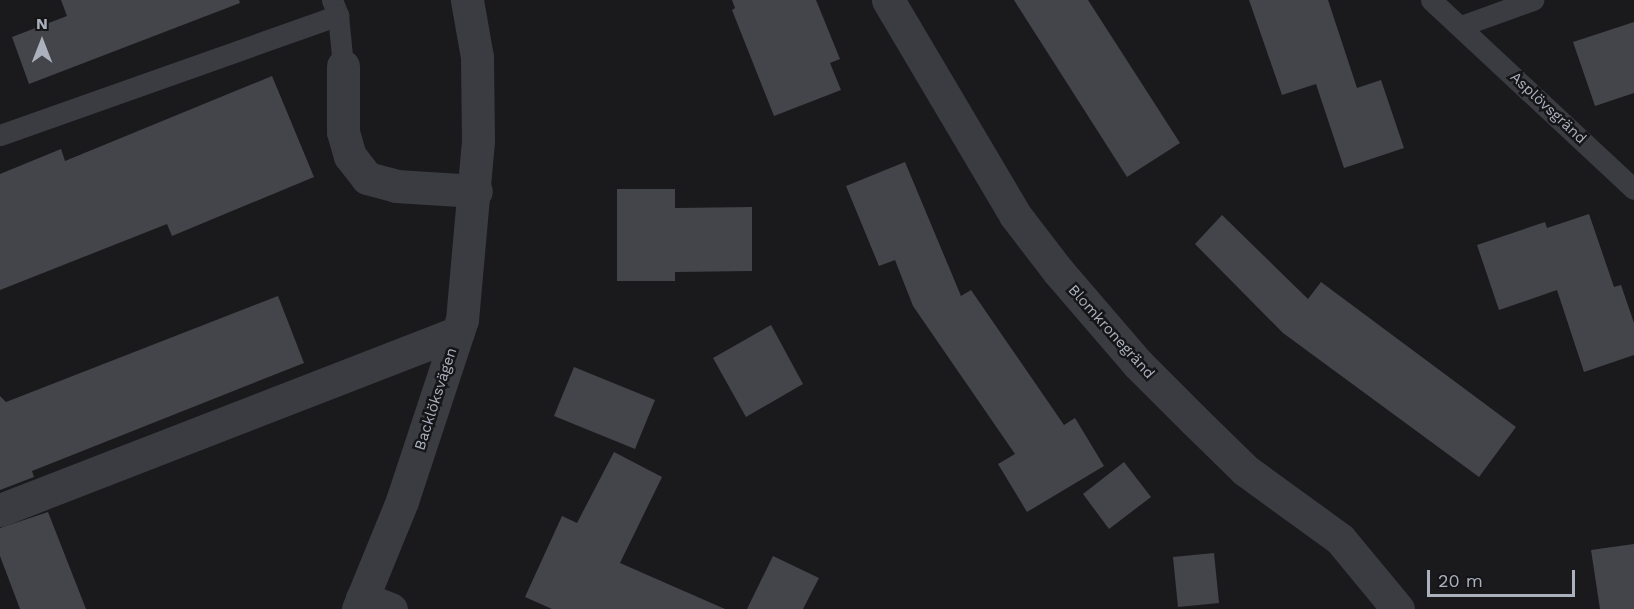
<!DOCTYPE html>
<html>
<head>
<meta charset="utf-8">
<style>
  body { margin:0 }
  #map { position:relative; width:1634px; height:609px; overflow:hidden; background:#1a1a1d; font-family:"Work Sans",sans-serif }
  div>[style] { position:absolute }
  .building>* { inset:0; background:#44454a }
  .service>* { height:21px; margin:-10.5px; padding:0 10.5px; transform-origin:10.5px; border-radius:10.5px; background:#3a3c42 }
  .minor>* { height:33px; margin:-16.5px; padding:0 16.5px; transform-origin:16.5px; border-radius:16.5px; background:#3a3c42 }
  span { translate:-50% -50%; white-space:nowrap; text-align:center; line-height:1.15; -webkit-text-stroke:5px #151518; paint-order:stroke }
  .street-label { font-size:15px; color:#abb1bd }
  .north { position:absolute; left:12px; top:12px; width:60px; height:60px; -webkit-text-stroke:4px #151518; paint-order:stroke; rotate:0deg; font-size:16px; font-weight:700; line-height:24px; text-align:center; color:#abb1bd }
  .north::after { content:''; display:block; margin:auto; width:21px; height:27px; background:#abb1bd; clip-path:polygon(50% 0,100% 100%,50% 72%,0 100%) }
  .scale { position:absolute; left:1427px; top:570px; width:148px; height:27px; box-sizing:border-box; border:3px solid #abb1bd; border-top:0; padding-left:8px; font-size:18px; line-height:21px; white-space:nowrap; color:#abb1bd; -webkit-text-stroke:4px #151518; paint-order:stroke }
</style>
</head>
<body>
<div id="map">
  <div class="building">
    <i style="clip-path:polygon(61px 0,239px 0,240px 3px,29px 84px,12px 37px,67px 16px)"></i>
    <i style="clip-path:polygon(732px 0,816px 0,840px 59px,830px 63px,841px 90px,774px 116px,732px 10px,735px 8px)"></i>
    <i style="clip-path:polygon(1014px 0,1088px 0,1180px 143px,1127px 177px)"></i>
    <i style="clip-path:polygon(1249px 0,1328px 0,1357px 88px,1381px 80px,1404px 148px,1344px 168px,1316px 84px,1282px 95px)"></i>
    <i style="clip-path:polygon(1634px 22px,1634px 93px,1595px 106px,1573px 42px)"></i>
    <i style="clip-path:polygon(272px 76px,314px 177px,172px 236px,167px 224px,0 290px,0 174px,61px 149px,65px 161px)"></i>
    <i style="clip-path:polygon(905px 162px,961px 296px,971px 290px,1064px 425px,1075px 418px,1104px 466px,1027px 512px,998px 464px,1015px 454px,913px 306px,895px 260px,879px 266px,846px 186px)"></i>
    <i style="clip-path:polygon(617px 189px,675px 189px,675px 208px,752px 207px,752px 271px,675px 272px,675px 281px,617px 281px)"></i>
    <i style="clip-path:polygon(1589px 214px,1614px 287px,1621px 285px,1634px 323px,1634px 355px,1584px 372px,1557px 290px,1499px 310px,1477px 245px,1545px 222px,1547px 228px)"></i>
    <i style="clip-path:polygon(1222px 215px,1308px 299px,1321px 282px,1516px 427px,1479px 477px,1283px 333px,1195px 244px)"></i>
    <i style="clip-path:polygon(278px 296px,304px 363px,32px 471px,34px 477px,0 490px,0 396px,6px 402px)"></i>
    <i style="clip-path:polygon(771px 325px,803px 384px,746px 417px,713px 358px)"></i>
    <i style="clip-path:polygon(574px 367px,655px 400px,635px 449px,554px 416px)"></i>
    <i style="clip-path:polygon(614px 452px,662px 477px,620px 563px,725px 609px,552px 609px,525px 597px,562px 516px,577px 523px)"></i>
    <i style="clip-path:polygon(1124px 462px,1151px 497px,1109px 529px,1083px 494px)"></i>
    <i style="clip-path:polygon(48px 512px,86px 609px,20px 609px,0 556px,0 528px)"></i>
    <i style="clip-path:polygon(1634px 544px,1634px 609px,1600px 609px,1591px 550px)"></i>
    <i style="clip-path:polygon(1214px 553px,1219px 603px,1178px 607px,1173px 557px)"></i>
    <i style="clip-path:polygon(773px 556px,819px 578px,803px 609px,747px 609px)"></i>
  </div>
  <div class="service">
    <i style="left:332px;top:0;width:16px;rotate:68deg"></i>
    <i style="left:338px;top:15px;width:51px;rotate:84.4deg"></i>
    <i style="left:1431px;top:0;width:277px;rotate:43deg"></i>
    <i style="left:1461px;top:26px;width:77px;rotate:-19.9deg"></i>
    <i style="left:0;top:135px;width:359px;rotate:-19.5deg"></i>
  </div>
  <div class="minor">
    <i style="left:888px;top:0;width:250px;rotate:59.4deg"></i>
    <i style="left:1015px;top:215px;width:71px;rotate:52.5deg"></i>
    <i style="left:1058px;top:271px;width:123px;rotate:49.3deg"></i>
    <i style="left:1138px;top:364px;width:78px;rotate:45deg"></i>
    <i style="left:1193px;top:419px;width:73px;rotate:44.4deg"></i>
    <i style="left:1245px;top:470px;width:117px;rotate:36deg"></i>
    <i style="left:1340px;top:539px;width:91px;rotate:50.4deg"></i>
    <i style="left:343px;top:66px;width:66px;rotate:90deg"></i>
    <i style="left:343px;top:132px;width:25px;rotate:74deg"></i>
    <i style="left:350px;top:156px;width:28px;rotate:52deg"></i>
    <i style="left:367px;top:178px;width:30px;rotate:15deg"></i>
    <i style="left:396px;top:186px;width:80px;rotate:3.6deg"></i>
    <i style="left:0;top:510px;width:491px;rotate:-21.2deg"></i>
    <i style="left:362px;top:598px;width:31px;rotate:21deg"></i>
    <i style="left:358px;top:609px;width:117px;rotate:-67.8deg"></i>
    <i style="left:402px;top:501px;width:191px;rotate:-71.7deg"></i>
    <i style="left:462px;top:320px;width:180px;rotate:-84.9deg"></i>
    <i style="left:478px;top:141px;width:84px;rotate:-90.7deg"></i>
    <i style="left:477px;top:57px;width:58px;rotate:-100deg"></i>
  </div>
  <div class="street-label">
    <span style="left:1548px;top:108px;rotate:43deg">Asplövsgränd</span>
    <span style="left:1111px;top:332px;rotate:48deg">Blomkronegränd</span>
    <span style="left:436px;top:399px;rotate:-72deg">Backlöksvägen</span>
  </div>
  <div class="north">N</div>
  <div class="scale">20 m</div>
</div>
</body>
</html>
